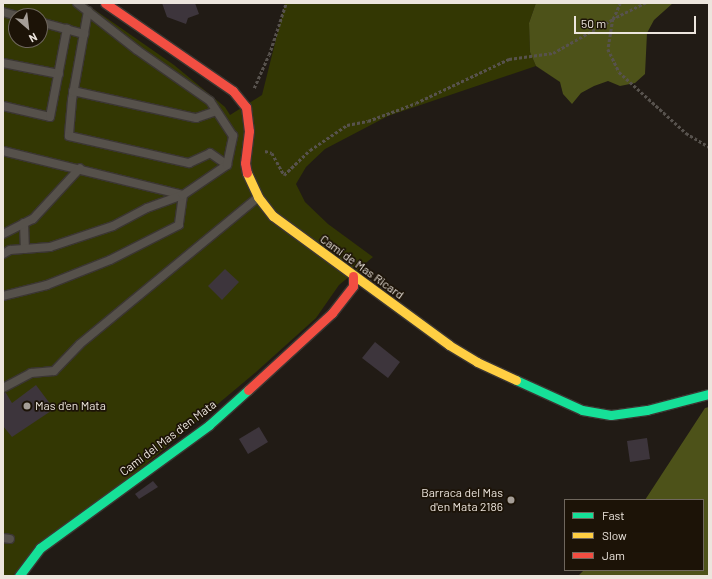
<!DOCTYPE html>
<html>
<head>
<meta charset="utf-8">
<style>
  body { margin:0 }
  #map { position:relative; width:712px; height:579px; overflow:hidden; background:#211b15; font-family:Barlow,sans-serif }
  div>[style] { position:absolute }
  .green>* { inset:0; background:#333703 }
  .forest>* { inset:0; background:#4d5219 }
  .building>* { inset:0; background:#3d353c }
  .path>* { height:2.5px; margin-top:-1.25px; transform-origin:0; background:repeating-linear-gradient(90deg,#57524d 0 3px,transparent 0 5px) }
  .roads { filter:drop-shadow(1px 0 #3b3632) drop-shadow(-1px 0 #3b3632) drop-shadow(0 1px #3b3632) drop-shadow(0 -1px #3b3632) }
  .lane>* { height:8px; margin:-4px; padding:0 4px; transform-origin:4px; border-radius:4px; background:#56514b }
  .fast>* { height:9px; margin:-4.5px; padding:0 4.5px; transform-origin:4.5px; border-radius:4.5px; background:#16e098 }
  .slow>* { height:9px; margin:-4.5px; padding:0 4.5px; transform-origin:4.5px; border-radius:4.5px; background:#ffcf43 }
  .jam>* { height:9px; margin:-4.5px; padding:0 4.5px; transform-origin:4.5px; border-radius:4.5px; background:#f24e42 }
  .dots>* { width:11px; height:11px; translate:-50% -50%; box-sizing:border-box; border:2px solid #1c1307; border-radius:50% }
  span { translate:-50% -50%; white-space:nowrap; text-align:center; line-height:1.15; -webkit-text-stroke:3.5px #1c1307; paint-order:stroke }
  .street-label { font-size:12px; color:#ece5dd }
  .poi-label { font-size:12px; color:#ece5dd }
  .left { translate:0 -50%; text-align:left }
  .right { translate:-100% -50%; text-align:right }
  .frame { position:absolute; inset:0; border:4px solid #ece5dd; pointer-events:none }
  .legend { position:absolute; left:564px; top:499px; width:140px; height:72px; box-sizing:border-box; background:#1c1307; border:1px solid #6f675d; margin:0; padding:5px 7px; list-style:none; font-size:12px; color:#ece5dd }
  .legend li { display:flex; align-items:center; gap:8px; height:20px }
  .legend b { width:20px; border:1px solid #6f675d }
  .north { position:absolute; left:8px; top:8px; width:40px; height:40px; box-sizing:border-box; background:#1c1307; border:1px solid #6f675d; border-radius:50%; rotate:152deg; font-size:11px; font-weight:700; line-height:16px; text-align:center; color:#ece5dd }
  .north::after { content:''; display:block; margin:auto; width:14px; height:18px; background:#a59e97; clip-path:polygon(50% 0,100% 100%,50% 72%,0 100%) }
  .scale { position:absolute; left:574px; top:16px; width:122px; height:18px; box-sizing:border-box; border:2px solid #ece5dd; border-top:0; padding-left:5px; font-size:12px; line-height:14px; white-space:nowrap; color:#ece5dd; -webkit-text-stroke:3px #1c1307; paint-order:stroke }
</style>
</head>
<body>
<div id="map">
  <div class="green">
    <i style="clip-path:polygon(evenodd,3px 3px,85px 3px,174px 65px,225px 107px,230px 115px,262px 95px,285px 3px,536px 3px,529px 23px,530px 52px,536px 66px,388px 116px,325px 149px,306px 167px,296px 184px,305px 202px,328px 224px,373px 257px,339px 285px,316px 318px,256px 372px,13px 576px,3px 576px,3px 3px,16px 16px,40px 16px,40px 40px,16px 40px,16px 16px)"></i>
  </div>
  <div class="forest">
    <i style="clip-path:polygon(536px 3px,673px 3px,654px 20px,647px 33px,645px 74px,635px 83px,620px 86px,608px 81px,594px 86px,581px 93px,572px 104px,563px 94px,560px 82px,536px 66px,530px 52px,529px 23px)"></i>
    <i style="clip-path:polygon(709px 407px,709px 576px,578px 576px,584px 570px,703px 570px,703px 500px,645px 500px,705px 408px)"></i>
  </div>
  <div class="building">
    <i style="clip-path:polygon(162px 3px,195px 3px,199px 14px,188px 18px,186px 24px,167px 17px)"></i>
    <i style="clip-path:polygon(225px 269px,239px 282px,222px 300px,208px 286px)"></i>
    <i style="clip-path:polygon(375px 342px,400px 362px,388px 378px,362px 358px)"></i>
    <i style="clip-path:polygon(36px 385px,54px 409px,12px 437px,3px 426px,3px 393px,6px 393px,12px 403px)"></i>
    <i style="clip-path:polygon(259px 427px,268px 442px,248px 454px,239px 439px)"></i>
    <i style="clip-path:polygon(647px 438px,650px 459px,630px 462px,627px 441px)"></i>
    <i style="clip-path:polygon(153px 481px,158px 487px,139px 499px,135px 494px)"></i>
  </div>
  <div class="path">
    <i style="left:646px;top:3px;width:37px;rotate:154deg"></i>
    <i style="left:613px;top:19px;width:30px;rotate:99deg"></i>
    <i style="left:608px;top:49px;width:25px;rotate:64deg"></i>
    <i style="left:619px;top:72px;width:91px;rotate:42.3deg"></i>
    <i style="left:686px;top:133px;width:27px;rotate:31deg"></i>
    <i style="left:254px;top:88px;width:36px;rotate:-66deg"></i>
    <i style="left:269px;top:55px;width:55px;rotate:-71.9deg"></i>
    <i style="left:265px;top:151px;width:7px;rotate:16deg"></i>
    <i style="left:272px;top:153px;width:25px;rotate:61deg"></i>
    <i style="left:284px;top:175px;width:36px;rotate:-44deg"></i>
    <i style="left:310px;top:150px;width:45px;rotate:-34deg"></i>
    <i style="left:347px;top:125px;width:21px;rotate:-11deg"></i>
    <i style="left:368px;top:121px;width:51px;rotate:-20.6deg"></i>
    <i style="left:416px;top:103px;width:103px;rotate:-25.3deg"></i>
    <i style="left:509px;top:59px;width:44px;rotate:-7.8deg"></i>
    <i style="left:553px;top:53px;width:69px;rotate:-29.5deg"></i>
    <i style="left:613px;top:19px;width:17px;rotate:-66deg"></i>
  </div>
  <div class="roads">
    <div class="lane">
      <i style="left:88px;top:11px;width:90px;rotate:100.2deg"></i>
      <i style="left:72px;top:100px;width:36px;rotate:95deg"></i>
      <i style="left:69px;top:136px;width:123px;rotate:12.7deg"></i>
      <i style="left:189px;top:163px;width:23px;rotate:-25deg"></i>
      <i style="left:210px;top:153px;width:21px;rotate:35deg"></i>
      <i style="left:3px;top:12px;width:15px;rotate:16deg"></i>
      <i style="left:40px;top:22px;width:46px;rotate:15.3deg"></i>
      <i style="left:3px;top:63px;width:57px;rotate:11.1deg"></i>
      <i style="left:73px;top:91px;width:126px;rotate:12.4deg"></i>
      <i style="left:196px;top:118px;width:21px;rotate:-19deg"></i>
      <i style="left:3px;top:106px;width:48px;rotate:13.2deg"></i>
      <i style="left:50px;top:117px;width:90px;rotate:-79.1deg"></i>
      <i style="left:3px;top:151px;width:185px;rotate:13.7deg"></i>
      <i style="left:183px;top:195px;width:30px;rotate:98deg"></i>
      <i style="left:179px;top:225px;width:77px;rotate:153.1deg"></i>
      <i style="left:110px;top:260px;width:68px;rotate:158.4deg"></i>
      <i style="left:47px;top:285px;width:45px;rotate:166deg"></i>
      <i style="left:24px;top:223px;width:26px;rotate:88deg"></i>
      <i style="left:3px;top:234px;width:34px;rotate:-27deg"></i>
      <i style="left:33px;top:219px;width:69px;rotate:-47.3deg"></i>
      <i style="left:3px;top:254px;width:8px;rotate:-30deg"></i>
      <i style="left:10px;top:250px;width:40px;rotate:-4.3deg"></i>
      <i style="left:50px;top:247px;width:66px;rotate:-18.4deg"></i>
      <i style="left:113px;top:226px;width:38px;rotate:-28deg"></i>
      <i style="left:147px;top:208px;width:38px;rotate:-20deg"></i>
      <i style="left:183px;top:195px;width:53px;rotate:-34.3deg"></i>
      <i style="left:227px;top:165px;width:30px;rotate:-78deg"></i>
      <i style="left:233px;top:136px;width:42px;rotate:-123.3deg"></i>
      <i style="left:210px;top:101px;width:89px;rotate:-145.1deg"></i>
      <i style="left:137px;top:50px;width:76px;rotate:-141.9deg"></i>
      <i style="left:3px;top:388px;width:32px;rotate:-28deg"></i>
      <i style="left:31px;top:373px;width:23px;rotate:-5deg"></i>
      <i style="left:54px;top:371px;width:37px;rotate:-46deg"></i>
      <i style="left:80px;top:344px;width:229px;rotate:-39.5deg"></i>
      <i style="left:3px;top:538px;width:7px;rotate:8deg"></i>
    </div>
    <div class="fast">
      <i style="left:516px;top:380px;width:72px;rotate:24.4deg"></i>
      <i style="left:582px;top:410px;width:29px;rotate:10deg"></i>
      <i style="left:611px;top:415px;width:36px;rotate:-8deg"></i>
      <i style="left:647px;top:410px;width:64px;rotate:-14.5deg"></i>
      <i style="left:19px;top:576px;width:35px;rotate:-53deg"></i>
      <i style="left:40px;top:548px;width:209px;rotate:-36deg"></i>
      <i style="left:209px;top:425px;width:52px;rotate:-41.9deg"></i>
    </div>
    <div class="slow">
      <i style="left:247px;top:173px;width:26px;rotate:65deg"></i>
      <i style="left:258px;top:197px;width:24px;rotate:52deg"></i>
      <i style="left:273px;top:216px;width:218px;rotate:36.2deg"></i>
      <i style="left:449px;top:345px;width:33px;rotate:31deg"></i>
      <i style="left:477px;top:362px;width:43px;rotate:24.8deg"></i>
    </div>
    <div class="jam">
      <i style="left:105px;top:3px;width:155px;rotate:34.5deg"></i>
      <i style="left:233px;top:91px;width:21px;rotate:51deg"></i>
      <i style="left:246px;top:107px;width:24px;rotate:83deg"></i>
      <i style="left:249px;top:131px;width:32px;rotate:97deg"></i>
      <i style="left:245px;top:163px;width:10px;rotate:79deg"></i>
      <i style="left:248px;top:390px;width:114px;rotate:-42.5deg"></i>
      <i style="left:332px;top:313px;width:34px;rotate:-52deg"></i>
      <i style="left:353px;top:286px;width:10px;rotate:-90deg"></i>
    </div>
  </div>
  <div class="dots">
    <i style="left:27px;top:406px;background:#a59e97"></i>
    <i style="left:511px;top:500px;background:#a59e97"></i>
  </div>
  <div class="street-label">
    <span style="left:362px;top:267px;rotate:36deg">Camí de Mas Ricard</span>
    <span style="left:168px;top:438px;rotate:-37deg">Camí del Mas d'en Mata</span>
  </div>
  <div class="poi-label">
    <span class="left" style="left:35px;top:406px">Mas d'en Mata</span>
    <span class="right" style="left:503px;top:500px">Barraca del Mas<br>d'en Mata 2186</span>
  </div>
  <div class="frame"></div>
  <ul class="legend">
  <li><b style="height:5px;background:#16e098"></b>Fast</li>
  <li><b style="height:5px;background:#ffcf43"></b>Slow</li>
  <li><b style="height:5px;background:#f24e42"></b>Jam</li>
  </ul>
  <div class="north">N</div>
  <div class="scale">50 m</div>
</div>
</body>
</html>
